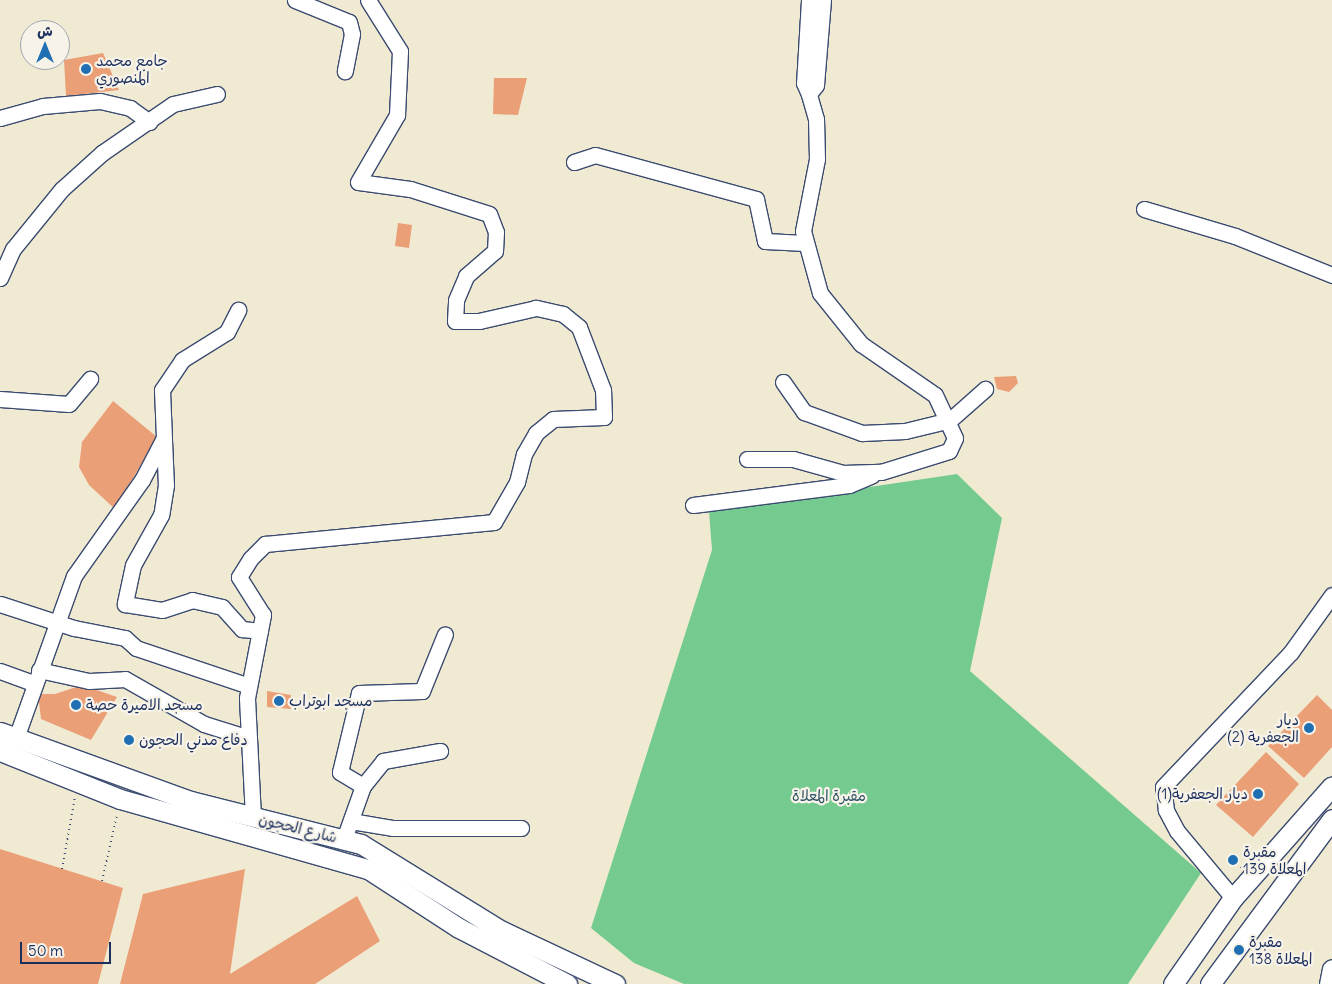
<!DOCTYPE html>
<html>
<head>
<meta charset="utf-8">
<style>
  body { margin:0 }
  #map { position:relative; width:1332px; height:984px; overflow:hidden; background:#f1ead3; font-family:Delius,"Playpen Sans Arabic",sans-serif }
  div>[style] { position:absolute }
  .green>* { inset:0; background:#75cb8f }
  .building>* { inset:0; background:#ea9f77 }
  .path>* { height:2px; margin-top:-1px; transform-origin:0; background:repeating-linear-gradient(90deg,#3b4b70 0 1px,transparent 0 5px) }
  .roads { filter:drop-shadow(1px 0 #3b4b70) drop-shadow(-1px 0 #3b4b70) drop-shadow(0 1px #3b4b70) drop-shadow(0 -1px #3b4b70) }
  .minor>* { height:15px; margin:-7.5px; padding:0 7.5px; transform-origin:7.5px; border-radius:7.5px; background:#fff }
  .major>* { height:19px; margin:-9.5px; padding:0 9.5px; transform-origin:9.5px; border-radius:9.5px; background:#fff }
  .dots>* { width:14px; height:14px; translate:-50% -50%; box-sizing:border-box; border:2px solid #f7f3e8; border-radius:50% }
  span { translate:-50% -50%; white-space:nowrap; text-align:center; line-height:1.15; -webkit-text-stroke:4.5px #f7f3e8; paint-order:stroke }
  .poi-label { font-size:15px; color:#1b2f5e }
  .left { translate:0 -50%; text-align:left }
  .right { translate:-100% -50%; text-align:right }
  .park-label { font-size:15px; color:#32566a }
  .street-label { font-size:15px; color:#1b2f5e }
  .north { position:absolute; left:20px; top:20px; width:50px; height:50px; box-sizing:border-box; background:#f7f3e8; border:1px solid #9fa5b1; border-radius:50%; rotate:0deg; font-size:14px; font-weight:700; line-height:20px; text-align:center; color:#1b2f5e }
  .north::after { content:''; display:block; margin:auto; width:18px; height:22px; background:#1f6fb2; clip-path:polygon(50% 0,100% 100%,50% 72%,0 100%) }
  .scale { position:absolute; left:20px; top:942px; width:91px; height:22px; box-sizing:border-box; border:2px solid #1b2f5e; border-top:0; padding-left:6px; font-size:15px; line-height:18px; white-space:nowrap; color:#1b2f5e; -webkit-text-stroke:4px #f7f3e8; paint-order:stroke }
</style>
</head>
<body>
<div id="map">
  <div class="green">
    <i style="clip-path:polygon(957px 474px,1002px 518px,970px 671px,1201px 873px,1128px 984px,684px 984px,634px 963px,591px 928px,712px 550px,709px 511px)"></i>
  </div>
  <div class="building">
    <i style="clip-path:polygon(103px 53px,119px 90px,66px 96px,64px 60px)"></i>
    <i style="clip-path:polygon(494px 78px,527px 78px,518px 115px,493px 114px)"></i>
    <i style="clip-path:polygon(398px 223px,412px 225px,409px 248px,395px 246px)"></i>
    <i style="clip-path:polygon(1016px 376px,1018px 383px,1009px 392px,997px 389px,994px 377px)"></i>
    <i style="clip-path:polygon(113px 401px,157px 437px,115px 509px,89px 485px,79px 467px,82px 442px)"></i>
    <i style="clip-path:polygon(82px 685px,117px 697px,91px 740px,41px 719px,38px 694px,55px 694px)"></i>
    <i style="clip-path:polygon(267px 691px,291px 695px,291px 709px,267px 707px)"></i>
    <i style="clip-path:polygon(1317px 695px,1332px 710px,1332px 747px,1304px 778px,1268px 746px)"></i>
    <i style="clip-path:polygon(1266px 752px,1299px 784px,1253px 837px,1216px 805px)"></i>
    <i style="clip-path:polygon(0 849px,123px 888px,98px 984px,0 984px)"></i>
    <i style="clip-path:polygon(245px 869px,230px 974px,357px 896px,380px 941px,315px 984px,120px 984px,143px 894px)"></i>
  </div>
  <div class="path">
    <i style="left:1233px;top:860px;width:11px;rotate:41deg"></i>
    <i style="left:62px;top:869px;width:73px;rotate:-79.8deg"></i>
    <i style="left:102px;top:881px;width:68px;rotate:-77.2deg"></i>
  </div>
  <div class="roads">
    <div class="minor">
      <i style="left:295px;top:0;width:58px;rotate:22.2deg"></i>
      <i style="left:349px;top:22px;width:12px;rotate:76deg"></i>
      <i style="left:352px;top:34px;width:38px;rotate:101deg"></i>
      <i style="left:809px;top:0;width:83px;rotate:93.4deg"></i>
      <i style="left:804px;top:83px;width:12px;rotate:66deg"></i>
      <i style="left:809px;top:94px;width:11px;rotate:-52deg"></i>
      <i style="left:816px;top:85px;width:85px;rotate:-85.3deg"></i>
      <i style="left:0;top:118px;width:45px;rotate:-15.6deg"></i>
      <i style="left:43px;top:106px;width:57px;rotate:-5deg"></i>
      <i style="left:100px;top:101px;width:31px;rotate:13deg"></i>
      <i style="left:130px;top:108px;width:24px;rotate:36deg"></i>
      <i style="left:574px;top:162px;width:22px;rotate:-18deg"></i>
      <i style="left:595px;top:155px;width:167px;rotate:15.3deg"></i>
      <i style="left:756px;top:199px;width:43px;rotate:77.9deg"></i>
      <i style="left:765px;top:241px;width:40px;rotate:2.9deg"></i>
      <i style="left:1144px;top:209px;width:95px;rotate:16.5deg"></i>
      <i style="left:1235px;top:236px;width:105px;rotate:21.9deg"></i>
      <i style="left:0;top:278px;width:32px;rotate:-66deg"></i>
      <i style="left:13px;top:249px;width:77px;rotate:-50.8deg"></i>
      <i style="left:62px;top:189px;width:54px;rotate:-42deg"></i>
      <i style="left:102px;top:153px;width:86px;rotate:-34.6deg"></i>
      <i style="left:173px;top:104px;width:45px;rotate:-12.8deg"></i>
      <i style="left:783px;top:382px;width:37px;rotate:55deg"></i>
      <i style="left:804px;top:412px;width:62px;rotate:19.9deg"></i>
      <i style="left:862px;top:433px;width:43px;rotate:-2.7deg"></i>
      <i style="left:905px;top:431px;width:46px;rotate:-13.7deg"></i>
      <i style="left:950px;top:420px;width:47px;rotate:-41.5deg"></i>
      <i style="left:0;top:399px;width:69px;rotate:4.1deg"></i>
      <i style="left:69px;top:404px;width:33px;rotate:-50deg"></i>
      <i style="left:164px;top:440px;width:45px;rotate:87.5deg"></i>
      <i style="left:166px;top:485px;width:30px;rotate:99deg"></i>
      <i style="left:161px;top:515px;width:57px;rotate:119.2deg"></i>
      <i style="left:133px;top:565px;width:40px;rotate:102deg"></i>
      <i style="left:125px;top:604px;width:37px;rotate:9deg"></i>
      <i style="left:162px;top:610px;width:32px;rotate:-18deg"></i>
      <i style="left:192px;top:600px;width:31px;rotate:13deg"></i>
      <i style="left:222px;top:607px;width:30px;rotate:48deg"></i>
      <i style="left:242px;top:629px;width:18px;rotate:6deg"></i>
      <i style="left:747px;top:459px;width:46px"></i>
      <i style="left:793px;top:459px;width:52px;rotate:15.6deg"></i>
      <i style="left:843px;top:473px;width:38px;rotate:-2deg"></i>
      <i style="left:881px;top:472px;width:71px;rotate:-17.2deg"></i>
      <i style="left:949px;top:451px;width:14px;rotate:-65deg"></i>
      <i style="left:955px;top:438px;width:47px;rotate:-114.9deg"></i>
      <i style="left:935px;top:395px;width:90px;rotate:-145.4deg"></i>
      <i style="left:861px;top:344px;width:65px;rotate:-128.8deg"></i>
      <i style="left:820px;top:293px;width:64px;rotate:-105.3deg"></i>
      <i style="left:803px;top:231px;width:73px;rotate:-79deg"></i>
      <i style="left:817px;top:159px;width:40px;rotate:-91.4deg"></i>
      <i style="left:816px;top:119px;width:26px;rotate:-106deg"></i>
      <i style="left:693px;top:505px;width:157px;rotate:-7.3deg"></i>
      <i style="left:849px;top:485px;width:25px;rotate:-23deg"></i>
      <i style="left:0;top:604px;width:78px;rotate:18deg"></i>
      <i style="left:74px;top:628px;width:52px;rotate:11.1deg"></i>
      <i style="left:125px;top:638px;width:15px;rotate:42deg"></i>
      <i style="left:136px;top:648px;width:119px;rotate:18.6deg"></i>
      <i style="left:39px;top:670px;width:51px;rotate:12.4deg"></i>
      <i style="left:89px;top:681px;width:36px;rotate:-3deg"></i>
      <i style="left:125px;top:679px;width:91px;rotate:29.7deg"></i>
      <i style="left:204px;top:724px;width:47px;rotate:17.3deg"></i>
      <i style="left:0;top:671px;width:37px;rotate:20deg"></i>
      <i style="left:16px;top:738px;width:172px;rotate:-70.3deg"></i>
      <i style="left:74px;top:576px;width:118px;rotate:-54.7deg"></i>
      <i style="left:142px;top:480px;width:47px;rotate:-62.4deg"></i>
      <i style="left:164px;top:438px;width:48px;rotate:-92.4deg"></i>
      <i style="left:162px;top:390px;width:36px;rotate:-56deg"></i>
      <i style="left:182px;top:360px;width:53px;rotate:-31.9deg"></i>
      <i style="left:227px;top:332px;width:25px;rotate:-63deg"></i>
      <i style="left:363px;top:786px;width:32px;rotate:-51deg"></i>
      <i style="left:383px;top:761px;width:58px;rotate:-10deg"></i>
      <i style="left:253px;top:817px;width:119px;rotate:-92.9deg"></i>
      <i style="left:247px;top:698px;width:85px;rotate:-79.1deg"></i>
      <i style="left:263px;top:615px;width:45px;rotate:-122.3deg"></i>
      <i style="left:239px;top:577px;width:22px;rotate:-58deg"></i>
      <i style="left:251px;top:558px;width:20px;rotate:-45deg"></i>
      <i style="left:265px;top:544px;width:230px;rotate:-5.5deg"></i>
      <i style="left:494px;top:522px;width:46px;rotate:-60.1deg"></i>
      <i style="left:517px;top:482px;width:29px;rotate:-76deg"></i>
      <i style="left:524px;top:454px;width:24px;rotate:-60deg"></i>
      <i style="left:536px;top:433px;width:22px;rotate:-39deg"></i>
      <i style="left:553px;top:419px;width:51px;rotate:-2.2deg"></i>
      <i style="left:604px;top:417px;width:27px;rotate:-92deg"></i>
      <i style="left:603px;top:390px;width:67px;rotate:-110.9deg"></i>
      <i style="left:579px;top:327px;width:21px;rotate:-141deg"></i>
      <i style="left:563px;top:314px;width:28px;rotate:-167deg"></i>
      <i style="left:536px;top:308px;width:58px;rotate:167.2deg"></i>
      <i style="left:479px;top:321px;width:24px;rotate:180deg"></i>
      <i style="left:455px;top:321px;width:21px;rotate:-87deg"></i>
      <i style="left:456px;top:300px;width:26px;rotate:-67deg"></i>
      <i style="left:466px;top:276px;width:38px;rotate:-41deg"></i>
      <i style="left:495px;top:251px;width:19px;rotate:-87deg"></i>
      <i style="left:496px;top:232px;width:19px;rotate:-111deg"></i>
      <i style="left:489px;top:214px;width:83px;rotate:-162.4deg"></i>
      <i style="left:410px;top:189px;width:52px;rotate:-172.3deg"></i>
      <i style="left:358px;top:182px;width:78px;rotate:-59.8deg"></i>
      <i style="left:397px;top:115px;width:64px;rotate:-87.3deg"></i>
      <i style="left:400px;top:51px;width:60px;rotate:-122.1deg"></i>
      <i style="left:351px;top:821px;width:43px;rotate:9.5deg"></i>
      <i style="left:393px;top:828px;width:128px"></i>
      <i style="left:344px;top:839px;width:56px;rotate:-70.3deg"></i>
      <i style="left:363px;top:786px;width:27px;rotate:-149deg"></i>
      <i style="left:340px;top:772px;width:81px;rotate:-76.5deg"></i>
      <i style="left:359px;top:693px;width:63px;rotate:-1.8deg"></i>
      <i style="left:422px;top:691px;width:61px;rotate:-68deg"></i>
      <i style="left:1233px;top:898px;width:87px;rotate:-129.9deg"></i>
      <i style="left:1177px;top:831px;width:24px;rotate:-118deg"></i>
      <i style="left:1166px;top:810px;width:23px;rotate:-97deg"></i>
      <i style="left:1163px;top:787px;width:186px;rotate:-46.5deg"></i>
      <i style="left:1291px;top:652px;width:70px;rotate:-54.3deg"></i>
    </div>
    <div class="major">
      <i style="left:0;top:732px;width:203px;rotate:19.9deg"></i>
      <i style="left:191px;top:801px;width:175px;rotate:14.2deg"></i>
      <i style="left:361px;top:844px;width:166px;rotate:31.7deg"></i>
      <i style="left:502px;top:931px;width:125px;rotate:25.1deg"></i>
      <i style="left:0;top:751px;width:129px;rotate:21.8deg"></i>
      <i style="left:120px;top:799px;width:258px;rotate:15.8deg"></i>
      <i style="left:368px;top:869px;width:108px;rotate:33deg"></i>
      <i style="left:459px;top:928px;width:122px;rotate:27.4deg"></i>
      <i style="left:1173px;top:984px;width:105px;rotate:-55.1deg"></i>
      <i style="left:1233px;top:898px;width:149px;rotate:-48.5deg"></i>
      <i style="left:1210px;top:984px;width:205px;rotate:-53.5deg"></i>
      <i style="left:1329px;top:984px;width:15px;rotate:-79deg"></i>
    </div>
  </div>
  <div class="dots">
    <i style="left:86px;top:69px;background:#1f6fb2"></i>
    <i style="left:279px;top:701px;background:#1f6fb2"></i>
    <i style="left:76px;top:705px;background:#1f6fb2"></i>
    <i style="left:1309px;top:728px;background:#1f6fb2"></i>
    <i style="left:129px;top:740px;background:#1f6fb2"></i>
    <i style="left:1258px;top:794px;background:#1f6fb2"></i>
    <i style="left:1233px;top:860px;background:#1f6fb2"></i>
    <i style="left:1239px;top:950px;background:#1f6fb2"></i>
  </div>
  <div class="poi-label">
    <span class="left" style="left:96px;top:69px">جامع محمد<br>المنصوري</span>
    <span class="left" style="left:289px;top:701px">مسجد ابوتراب</span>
    <span class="left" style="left:86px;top:705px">مسجد الاميرة حصة</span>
    <span class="right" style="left:1299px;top:728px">ديار<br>الجعفرية (2)</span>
    <span class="left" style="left:139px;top:740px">دفاع مدني الحجون</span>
    <span class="right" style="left:1248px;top:794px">ديار الجعفرية(1)</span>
    <span class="left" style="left:1243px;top:860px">مقبرة<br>المعلاة 139</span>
    <span class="left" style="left:1249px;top:950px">مقبرة<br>المعلاة 138</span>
  </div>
  <div class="park-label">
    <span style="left:829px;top:796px">مقبرة المعلاة</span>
  </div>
  <div class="street-label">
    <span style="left:298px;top:828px;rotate:14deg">شارع الحجون</span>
  </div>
  <div class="north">ش</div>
  <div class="scale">50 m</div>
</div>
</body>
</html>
